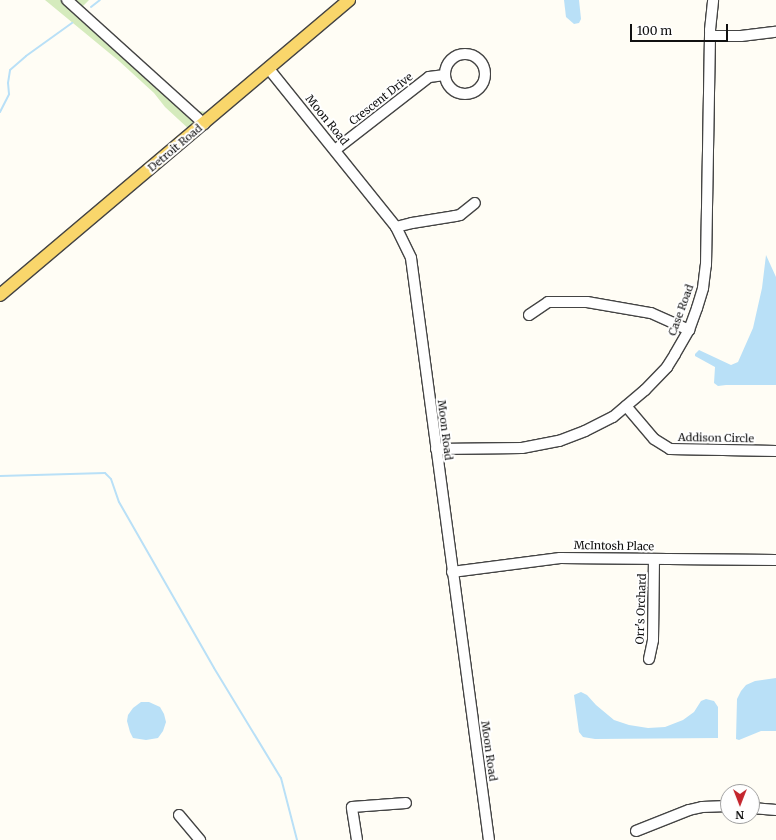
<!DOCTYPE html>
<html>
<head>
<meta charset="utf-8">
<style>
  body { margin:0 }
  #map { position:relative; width:776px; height:840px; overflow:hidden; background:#fffdf5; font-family:Merriweather,serif }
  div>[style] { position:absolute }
  .green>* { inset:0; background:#d5ebbd }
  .water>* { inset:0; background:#b9e0f7 }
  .stream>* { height:2px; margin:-1px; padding:0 1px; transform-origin:1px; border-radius:1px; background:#b9e0f7 }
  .roads { filter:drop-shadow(1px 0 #444) drop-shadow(-1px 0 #444) drop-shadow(0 1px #444) drop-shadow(0 -1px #444) }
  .minor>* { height:10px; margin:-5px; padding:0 5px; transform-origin:5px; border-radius:5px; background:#fff }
  .minor>.ring { margin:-5px; padding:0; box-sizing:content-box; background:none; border:10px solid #fff; border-radius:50% }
  .major>* { height:12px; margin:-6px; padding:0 6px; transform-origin:6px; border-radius:6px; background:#f9d66b }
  span { translate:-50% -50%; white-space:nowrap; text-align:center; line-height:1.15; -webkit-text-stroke:4px #fff; paint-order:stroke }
  .street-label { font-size:11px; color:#111 }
  .north { position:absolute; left:720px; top:784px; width:40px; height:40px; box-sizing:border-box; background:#fff; border:1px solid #a0a0a0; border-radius:50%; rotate:180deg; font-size:11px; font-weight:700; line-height:16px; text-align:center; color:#111 }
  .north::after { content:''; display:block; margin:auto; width:14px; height:18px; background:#c4262e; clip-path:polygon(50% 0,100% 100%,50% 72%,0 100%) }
  .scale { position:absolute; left:630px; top:24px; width:98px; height:18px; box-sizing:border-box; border:2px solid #111; border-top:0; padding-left:5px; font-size:12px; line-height:14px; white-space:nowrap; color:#111; -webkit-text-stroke:3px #fff; paint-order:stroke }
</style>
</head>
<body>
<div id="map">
  <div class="green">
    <i style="clip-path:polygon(45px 0,89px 0,82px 7px,197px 111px,208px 112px,191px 131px,165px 107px,154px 93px,119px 61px)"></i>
  </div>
  <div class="water">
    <i style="clip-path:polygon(564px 0,579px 0,581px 19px,579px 23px,574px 24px,566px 17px)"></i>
    <i style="clip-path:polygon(766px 255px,776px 277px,776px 385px,726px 385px,718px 386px,714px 383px,715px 367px,695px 356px,695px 354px,699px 350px,731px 365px,738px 362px,753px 328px,762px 288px)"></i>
    <i style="clip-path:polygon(776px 678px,776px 731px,761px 731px,739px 740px,736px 739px,737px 699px,741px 691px,746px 685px,755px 681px)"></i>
    <i style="clip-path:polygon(581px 692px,587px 695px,596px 705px,614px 720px,629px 725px,648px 728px,665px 727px,683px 720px,694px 712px,701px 701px,706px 699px,714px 701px,718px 707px,718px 738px,595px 739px,583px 737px,579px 732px,574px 695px)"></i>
    <i style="clip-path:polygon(141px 702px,149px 702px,160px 707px,164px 714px,166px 722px,163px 731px,158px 738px,146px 740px,133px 738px,130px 732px,127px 721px,128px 715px,133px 708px)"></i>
  </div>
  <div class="stream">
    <i style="left:91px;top:7px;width:11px;rotate:-38deg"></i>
    <i style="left:0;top:112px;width:20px;rotate:-63deg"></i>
    <i style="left:9px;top:94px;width:11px;rotate:-95deg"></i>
    <i style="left:8px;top:83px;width:13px;rotate:-81deg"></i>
    <i style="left:10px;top:70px;width:21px;rotate:-41deg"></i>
    <i style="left:26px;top:56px;width:57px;rotate:-35.7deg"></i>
    <i style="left:0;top:476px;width:105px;rotate:-1.6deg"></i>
    <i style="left:105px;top:473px;width:8px;rotate:45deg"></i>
    <i style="left:111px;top:479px;width:24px;rotate:71deg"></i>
    <i style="left:119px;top:502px;width:191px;rotate:60.2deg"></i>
    <i style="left:214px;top:668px;width:129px;rotate:58.7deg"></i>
    <i style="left:281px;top:778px;width:64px;rotate:75.5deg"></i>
  </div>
  <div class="roads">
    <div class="minor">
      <i style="left:67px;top:0;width:185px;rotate:42.1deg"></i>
      <i style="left:710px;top:36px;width:31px"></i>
      <i style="left:741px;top:36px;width:35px;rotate:-7deg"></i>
      <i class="ring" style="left:445px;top:54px;width:30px;height:30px"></i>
      <i style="left:269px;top:69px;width:203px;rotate:51.2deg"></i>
      <i style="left:396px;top:227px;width:34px;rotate:64deg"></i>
      <i style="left:411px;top:258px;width:587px;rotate:82.37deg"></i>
      <i style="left:335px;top:150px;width:119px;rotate:-37.8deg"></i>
      <i style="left:429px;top:77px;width:16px;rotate:-7deg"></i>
      <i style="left:396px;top:227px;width:16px;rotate:-14deg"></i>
      <i style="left:412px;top:223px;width:44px;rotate:-9.2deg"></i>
      <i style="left:455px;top:216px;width:5px;rotate:-11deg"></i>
      <i style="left:460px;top:215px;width:19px;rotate:-39deg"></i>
      <i style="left:529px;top:315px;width:23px;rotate:-34deg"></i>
      <i style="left:548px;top:302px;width:39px"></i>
      <i style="left:587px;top:302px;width:65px;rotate:9.8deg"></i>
      <i style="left:651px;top:313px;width:42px;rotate:24.1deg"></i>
      <i style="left:626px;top:406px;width:43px;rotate:49.7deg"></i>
      <i style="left:654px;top:439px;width:19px;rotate:32deg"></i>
      <i style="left:670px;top:449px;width:106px;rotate:1.1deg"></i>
      <i style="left:436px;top:449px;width:86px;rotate:-0.7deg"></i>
      <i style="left:522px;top:448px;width:38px;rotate:-11deg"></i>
      <i style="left:559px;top:441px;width:28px;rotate:-21deg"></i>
      <i style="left:585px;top:431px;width:31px;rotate:-27deg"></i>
      <i style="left:613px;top:417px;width:42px;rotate:-40.2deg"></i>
      <i style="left:645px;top:390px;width:32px;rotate:-46deg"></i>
      <i style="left:667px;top:367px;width:15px;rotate:-58deg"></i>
      <i style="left:675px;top:354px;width:28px;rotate:-60deg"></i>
      <i style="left:689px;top:330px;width:23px;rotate:-70deg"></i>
      <i style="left:697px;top:308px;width:21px;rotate:-73deg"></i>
      <i style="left:703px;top:288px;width:23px;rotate:-83deg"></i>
      <i style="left:706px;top:265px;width:235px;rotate:-89deg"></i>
      <i style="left:710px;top:30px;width:30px;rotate:-84deg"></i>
      <i style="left:452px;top:572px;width:109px;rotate:-7.4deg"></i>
      <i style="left:560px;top:558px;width:216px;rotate:0.5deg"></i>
      <i style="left:649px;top:659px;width:19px;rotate:-78deg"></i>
      <i style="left:653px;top:640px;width:81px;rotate:-89.3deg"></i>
      <i style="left:752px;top:808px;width:24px;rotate:5deg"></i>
      <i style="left:179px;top:815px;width:33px;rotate:50deg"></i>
      <i style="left:636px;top:831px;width:57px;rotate:-21.6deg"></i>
      <i style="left:689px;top:810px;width:13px;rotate:-13deg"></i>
      <i style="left:702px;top:807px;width:26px;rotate:-2deg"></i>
      <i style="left:357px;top:840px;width:33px;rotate:-99deg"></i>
      <i style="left:352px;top:807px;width:54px;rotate:-4.2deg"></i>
    </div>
    <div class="major">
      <i style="left:0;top:295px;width:457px;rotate:-40.2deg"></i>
    </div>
  </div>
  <div class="street-label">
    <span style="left:381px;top:99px;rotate:-38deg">Crescent Drive</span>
    <span style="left:327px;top:120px;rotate:51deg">Moon Road</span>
    <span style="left:175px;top:148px;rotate:-40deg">Detroit Road</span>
    <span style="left:681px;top:310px;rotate:-70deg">Case Road</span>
    <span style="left:445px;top:430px;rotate:83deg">Moon Road</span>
    <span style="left:716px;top:438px;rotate:1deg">Addison Circle</span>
    <span style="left:614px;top:546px;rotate:1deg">McIntosh Place</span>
    <span style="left:641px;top:609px;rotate:-88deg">Orr's Orchard</span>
    <span style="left:489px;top:751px;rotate:82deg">Moon Road</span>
  </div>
  <div class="north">N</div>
  <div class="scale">100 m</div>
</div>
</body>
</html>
